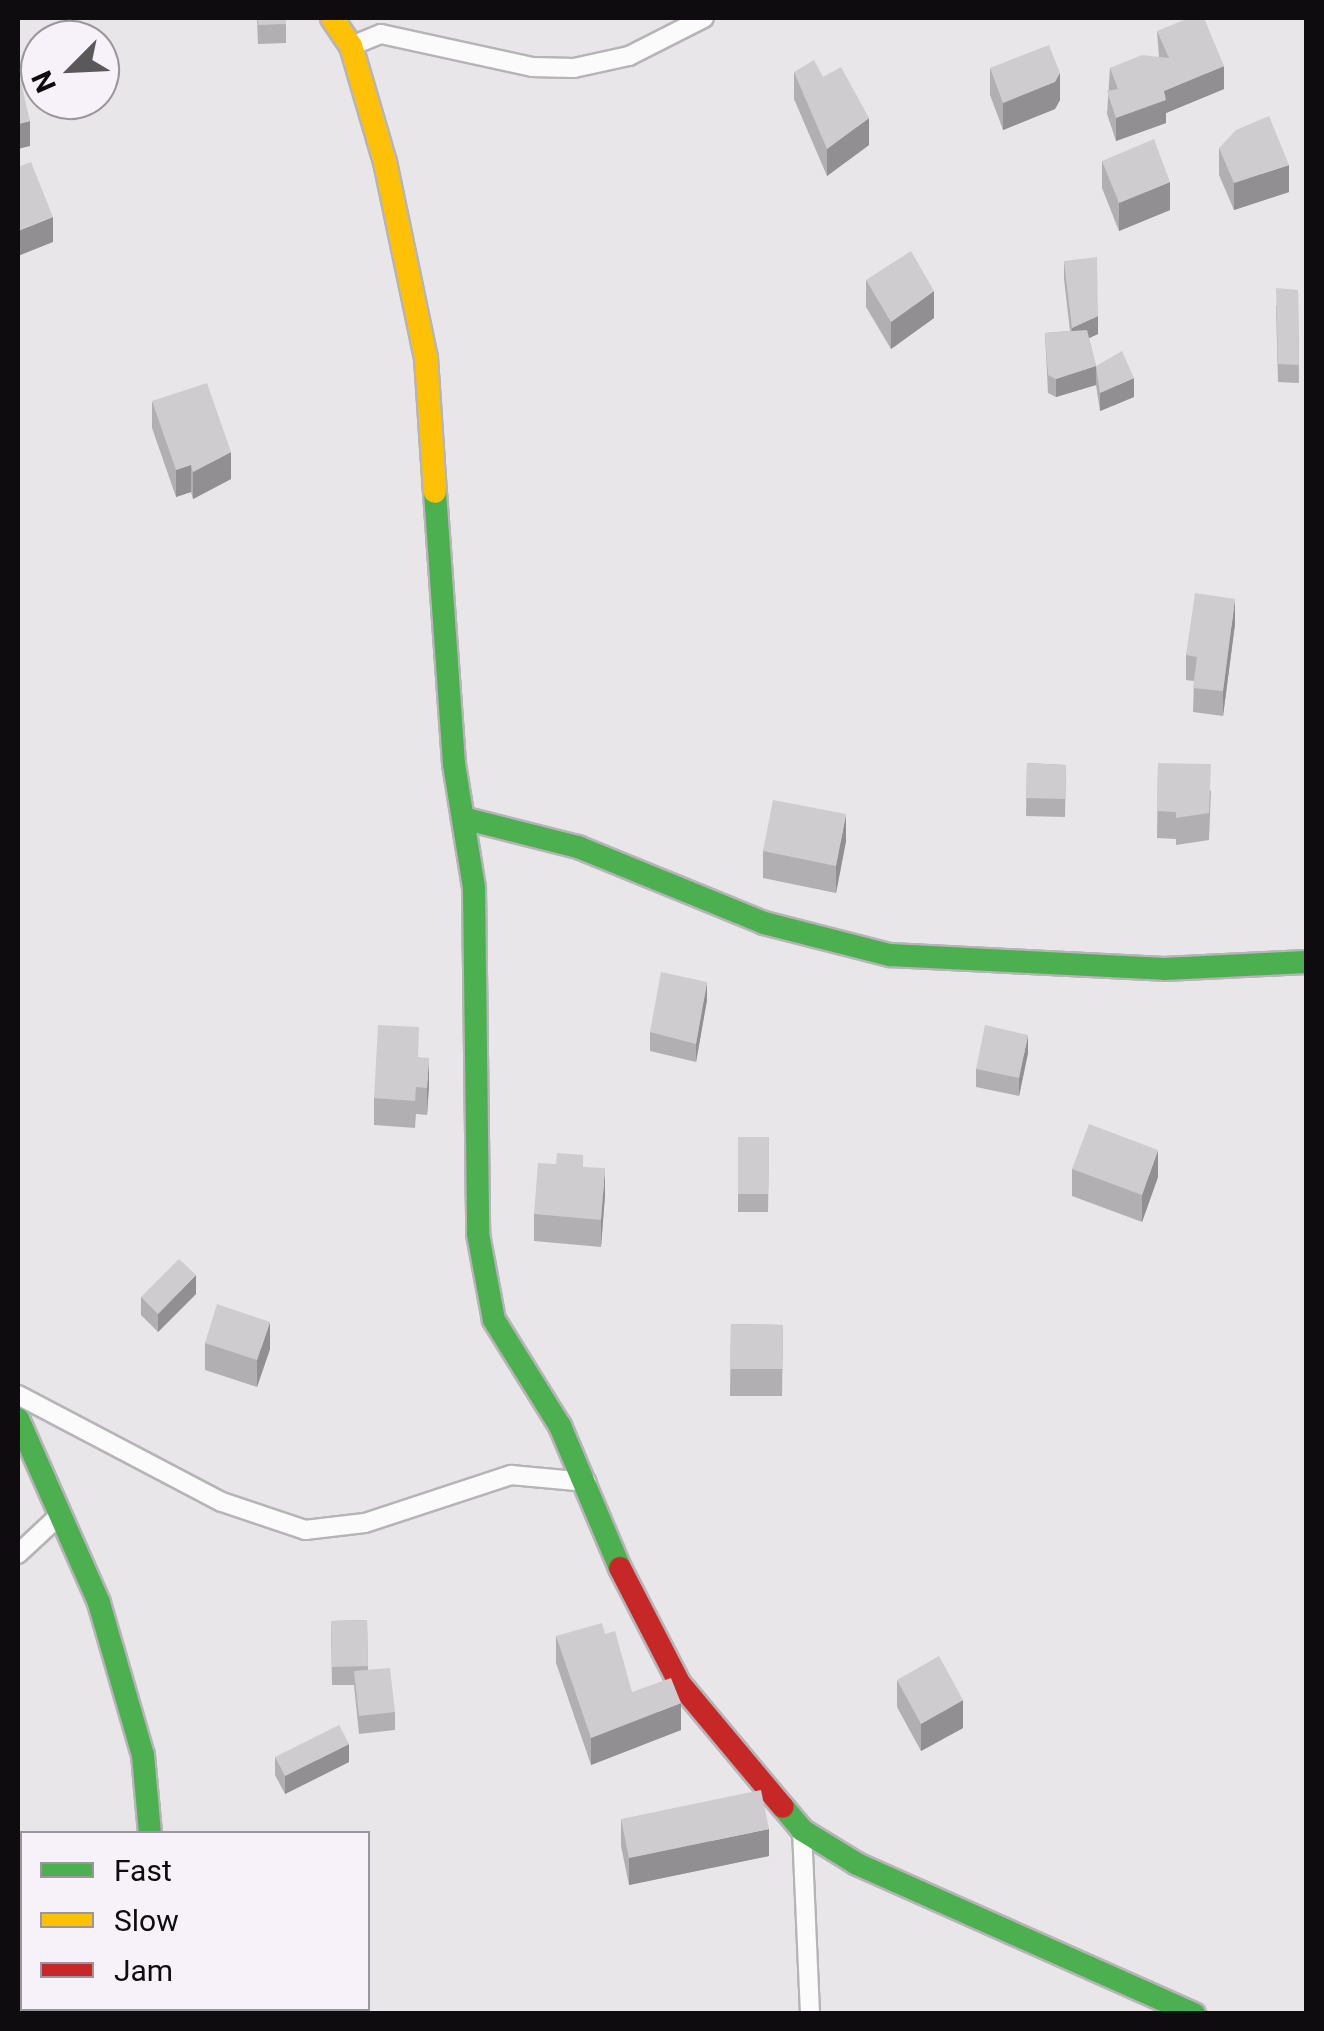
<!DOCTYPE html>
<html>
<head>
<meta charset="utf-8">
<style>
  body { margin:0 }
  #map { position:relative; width:1324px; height:2031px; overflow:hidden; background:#e9e6ea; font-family:Roboto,sans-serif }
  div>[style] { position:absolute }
  .roads { filter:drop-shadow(2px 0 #b7b4b7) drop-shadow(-2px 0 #b7b4b7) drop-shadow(0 2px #b7b4b7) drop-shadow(0 -2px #b7b4b7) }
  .street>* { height:18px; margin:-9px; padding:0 9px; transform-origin:9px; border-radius:9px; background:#fcfbfc }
  .fast>* { height:22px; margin:-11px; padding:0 11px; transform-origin:11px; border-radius:11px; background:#4caf50 }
  .slow>* { height:22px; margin:-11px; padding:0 11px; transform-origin:11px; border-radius:11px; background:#ffc107 }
  .jam>* { height:22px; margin:-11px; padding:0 11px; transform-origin:11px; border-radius:11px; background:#c62828 }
  .wall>* { inset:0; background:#b2afb3 }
  .shaded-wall>* { inset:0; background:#918f92 }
  .building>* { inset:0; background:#cfccd0 }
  span { translate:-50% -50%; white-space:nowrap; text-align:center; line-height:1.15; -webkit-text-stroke:9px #f7f2f9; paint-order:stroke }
  .frame { position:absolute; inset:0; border:20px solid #0e0c0e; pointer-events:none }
  .legend { position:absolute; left:20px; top:1831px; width:350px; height:180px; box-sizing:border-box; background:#f7f2f9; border:2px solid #9a969b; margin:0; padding:12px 18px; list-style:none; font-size:30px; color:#0e0c0e }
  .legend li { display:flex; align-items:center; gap:20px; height:50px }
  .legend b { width:50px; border:2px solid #9a969b }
  .north { position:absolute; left:20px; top:20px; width:100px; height:100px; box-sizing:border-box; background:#f7f2f9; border:2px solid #9a969b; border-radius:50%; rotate:246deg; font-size:28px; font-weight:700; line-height:40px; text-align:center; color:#0e0c0e }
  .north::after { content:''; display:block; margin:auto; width:35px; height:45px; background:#5b585b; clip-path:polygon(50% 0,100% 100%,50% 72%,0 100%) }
</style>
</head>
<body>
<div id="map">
  <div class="roads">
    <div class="street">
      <i style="left:351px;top:46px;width:32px;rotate:-22deg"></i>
      <i style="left:381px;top:34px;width:155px;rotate:12.3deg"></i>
      <i style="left:532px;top:67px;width:42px;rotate:1.4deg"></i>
      <i style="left:574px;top:68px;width:56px;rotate:-12.3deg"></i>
      <i style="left:629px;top:56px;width:84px;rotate:-26.9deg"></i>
      <i style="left:18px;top:1395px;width:230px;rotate:27.7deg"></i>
      <i style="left:222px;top:1502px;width:88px;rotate:18.6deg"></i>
      <i style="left:305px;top:1530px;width:60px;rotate:-6.7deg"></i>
      <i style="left:365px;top:1523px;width:154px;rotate:-18.2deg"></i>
      <i style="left:511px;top:1475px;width:76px;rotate:5.3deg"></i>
      <i style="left:18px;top:1554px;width:57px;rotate:-42.9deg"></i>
      <i style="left:802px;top:1830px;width:184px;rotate:87.5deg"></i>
    </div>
    <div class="fast">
      <i style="left:435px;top:492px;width:273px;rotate:86deg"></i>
      <i style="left:454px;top:764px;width:126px;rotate:80.8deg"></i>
      <i style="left:474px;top:888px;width:346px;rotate:89.3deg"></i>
      <i style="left:478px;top:1234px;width:87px;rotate:79.5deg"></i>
      <i style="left:494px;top:1320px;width:125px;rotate:58.1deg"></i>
      <i style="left:560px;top:1426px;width:154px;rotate:67.1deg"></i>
      <i style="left:463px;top:818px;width:119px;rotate:14.2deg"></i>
      <i style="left:578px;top:847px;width:201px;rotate:22.2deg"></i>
      <i style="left:764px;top:923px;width:130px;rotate:14.3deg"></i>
      <i style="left:890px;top:955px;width:274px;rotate:2.9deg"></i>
      <i style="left:1164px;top:969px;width:142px;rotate:-2.8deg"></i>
      <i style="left:18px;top:1419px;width:201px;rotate:66.2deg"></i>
      <i style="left:99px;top:1603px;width:158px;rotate:73.9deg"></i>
      <i style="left:143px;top:1755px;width:79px;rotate:84.9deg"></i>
      <i style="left:783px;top:1807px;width:30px;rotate:50deg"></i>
      <i style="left:802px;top:1830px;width:65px;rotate:31.7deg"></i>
      <i style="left:857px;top:1864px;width:369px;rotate:24deg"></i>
      <i style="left:156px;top:2008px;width:6px;rotate:90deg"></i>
    </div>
    <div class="slow">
      <i style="left:332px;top:18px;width:34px;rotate:56deg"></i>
      <i style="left:351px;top:46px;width:121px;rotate:73.7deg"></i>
      <i style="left:385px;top:162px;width:200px;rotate:78.2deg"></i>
      <i style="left:426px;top:358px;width:134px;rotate:86.2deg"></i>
    </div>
    <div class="jam">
      <i style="left:620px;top:1568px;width:131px;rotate:62.7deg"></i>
      <i style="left:680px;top:1684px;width:160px;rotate:50.1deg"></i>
    </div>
  </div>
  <div class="wall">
    <i style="clip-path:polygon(257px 18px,286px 18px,286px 43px,258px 44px)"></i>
    <i style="clip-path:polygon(1157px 31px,1224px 89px,1166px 113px,1166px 123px,1116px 141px,1107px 114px,1110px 68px,1159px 57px)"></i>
    <i style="clip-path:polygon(990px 68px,1060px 100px,1055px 109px,1003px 130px,990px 95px)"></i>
    <i style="clip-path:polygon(794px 72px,823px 77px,869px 145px,827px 176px,794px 99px)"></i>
    <i style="clip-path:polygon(1219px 148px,1289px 192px,1234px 210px,1219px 175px)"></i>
    <i style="clip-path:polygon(1102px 161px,1170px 210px,1119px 231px,1102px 188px)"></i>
    <i style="clip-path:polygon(1064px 261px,1098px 334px,1089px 338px,1096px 366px,1134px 397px,1100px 411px,1096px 385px,1056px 397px,1048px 393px,1045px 333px,1070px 331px,1064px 279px)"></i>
    <i style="clip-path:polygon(866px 280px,934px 318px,891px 349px,866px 307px)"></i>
    <i style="clip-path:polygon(1298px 290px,1299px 383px,1278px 382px,1276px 306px)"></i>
    <i style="clip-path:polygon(152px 401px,231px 479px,193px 499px,191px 492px,176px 497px,152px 428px)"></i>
    <i style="clip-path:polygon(1235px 624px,1223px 716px,1193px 712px,1194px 681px,1186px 680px,1186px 655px)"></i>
    <i style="clip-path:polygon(1027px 763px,1066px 765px,1065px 817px,1026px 816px)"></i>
    <i style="clip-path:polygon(1158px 763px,1211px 791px,1209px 840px,1176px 845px,1176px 839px,1157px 838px)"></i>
    <i style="clip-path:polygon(846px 841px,836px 893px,763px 878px,763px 851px)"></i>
    <i style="clip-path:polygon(707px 1000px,696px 1062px,650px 1051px,650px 1032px)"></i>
    <i style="clip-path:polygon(1028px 1053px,1019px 1096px,976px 1087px,976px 1069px)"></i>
    <i style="clip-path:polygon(419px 1058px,429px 1085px,427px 1115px,416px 1114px,415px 1128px,374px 1125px,374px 1098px)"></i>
    <i style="clip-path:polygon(738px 1137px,769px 1137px,768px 1212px,738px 1212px)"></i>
    <i style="clip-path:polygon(583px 1167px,605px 1195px,601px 1247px,534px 1241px,534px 1214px)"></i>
    <i style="clip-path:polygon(1072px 1169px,1158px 1177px,1142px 1222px,1072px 1196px)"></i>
    <i style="clip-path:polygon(196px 1294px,158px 1332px,141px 1315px,141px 1297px)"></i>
    <i style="clip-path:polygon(731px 1324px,783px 1325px,782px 1396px,730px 1396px)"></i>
    <i style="clip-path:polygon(205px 1343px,270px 1349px,257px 1387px,205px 1370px)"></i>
    <i style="clip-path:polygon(367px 1620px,368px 1670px,395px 1712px,395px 1730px,359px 1734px,354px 1685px,332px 1685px,331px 1621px)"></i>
    <i style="clip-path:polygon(556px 1636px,632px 1692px,681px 1730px,591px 1765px,556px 1663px)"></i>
    <i style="clip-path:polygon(897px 1680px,963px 1728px,921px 1751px,897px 1707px)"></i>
    <i style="clip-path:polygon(275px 1757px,349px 1762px,285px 1794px,275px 1775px)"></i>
    <i style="clip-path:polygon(621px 1819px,769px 1856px,629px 1885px,621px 1846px)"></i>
  </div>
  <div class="shaded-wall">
    <i style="clip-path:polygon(1224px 66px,1224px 89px,1166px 113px,1166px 123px,1116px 141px,1116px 118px,1164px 91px)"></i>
    <i style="clip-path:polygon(1060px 73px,1060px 100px,1055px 109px,1003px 130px,1003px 103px)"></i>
    <i style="clip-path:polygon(869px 118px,869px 145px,827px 176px,827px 149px)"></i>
    <i style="clip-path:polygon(30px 121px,30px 146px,18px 149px,18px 124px)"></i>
    <i style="clip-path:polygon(1289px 165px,1289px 192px,1234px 210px,1234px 183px)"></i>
    <i style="clip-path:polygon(1170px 182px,1170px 210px,1119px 231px,1119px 203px)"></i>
    <i style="clip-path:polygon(53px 217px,53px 242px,18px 256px,18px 231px)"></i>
    <i style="clip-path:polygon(934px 291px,934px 318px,891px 349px,891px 322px)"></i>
    <i style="clip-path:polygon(1098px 316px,1098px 334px,1072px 346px,1072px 328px)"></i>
    <i style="clip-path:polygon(1096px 366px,1096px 385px,1056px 397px,1056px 379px)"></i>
    <i style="clip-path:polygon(1134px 378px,1134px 397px,1100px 411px,1100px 393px)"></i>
    <i style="clip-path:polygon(231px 452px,231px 479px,193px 499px,193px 472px)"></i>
    <i style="clip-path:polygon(191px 465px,191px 492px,176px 497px,176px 470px)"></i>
    <i style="clip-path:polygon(1235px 599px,1235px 624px,1223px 716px,1223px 691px)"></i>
    <i style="clip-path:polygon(846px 814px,846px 841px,836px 893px,836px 866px)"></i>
    <i style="clip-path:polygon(707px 982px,707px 1000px,696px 1062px,696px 1044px)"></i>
    <i style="clip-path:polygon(1028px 1035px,1028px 1053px,1019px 1096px,1019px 1078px)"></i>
    <i style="clip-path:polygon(429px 1058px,429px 1085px,427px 1115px,427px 1088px)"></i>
    <i style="clip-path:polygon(1158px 1150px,1158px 1177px,1142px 1222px,1142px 1195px)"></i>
    <i style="clip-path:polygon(605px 1168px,605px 1195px,601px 1247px,601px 1220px)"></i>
    <i style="clip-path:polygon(196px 1275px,196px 1294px,158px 1332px,158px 1314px)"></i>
    <i style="clip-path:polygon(270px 1322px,270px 1349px,257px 1387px,257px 1360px)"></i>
    <i style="clip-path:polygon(963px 1700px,963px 1728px,921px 1751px,921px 1724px)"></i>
    <i style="clip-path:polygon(681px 1703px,681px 1730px,591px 1765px,591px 1738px)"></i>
    <i style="clip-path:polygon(349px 1744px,349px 1762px,285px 1794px,285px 1776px)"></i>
    <i style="clip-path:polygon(769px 1829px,769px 1856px,629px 1885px,629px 1858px)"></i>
  </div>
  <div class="building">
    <i style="clip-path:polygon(258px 18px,286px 18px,286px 24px,258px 25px)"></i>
    <i style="clip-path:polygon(1189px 18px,1204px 18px,1224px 66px,1164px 91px,1166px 100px,1116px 118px,1107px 91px,1118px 89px,1110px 68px,1142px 55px,1169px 58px,1157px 31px)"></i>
    <i style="clip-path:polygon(1049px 45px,1060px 73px,1055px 82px,1003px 103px,990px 68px)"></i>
    <i style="clip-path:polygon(814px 60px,823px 77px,841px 67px,869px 118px,827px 149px,794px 72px)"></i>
    <i style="clip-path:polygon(20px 78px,30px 121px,18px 124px,18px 79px)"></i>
    <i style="clip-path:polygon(1269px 116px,1289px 165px,1234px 183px,1219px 148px,1236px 130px)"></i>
    <i style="clip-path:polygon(1154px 139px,1170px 182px,1119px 203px,1102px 161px)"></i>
    <i style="clip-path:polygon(31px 162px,53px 217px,18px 231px,18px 167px)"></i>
    <i style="clip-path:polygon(911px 251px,934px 291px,891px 322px,866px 280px)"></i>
    <i style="clip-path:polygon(1097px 257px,1098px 316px,1072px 328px,1064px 261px)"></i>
    <i style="clip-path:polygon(1276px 288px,1298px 290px,1299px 365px,1278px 364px)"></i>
    <i style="clip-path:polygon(1087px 330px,1096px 366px,1056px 379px,1048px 375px,1045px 333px)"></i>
    <i style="clip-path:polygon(1122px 351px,1134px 378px,1100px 393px,1096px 366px)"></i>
    <i style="clip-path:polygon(207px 383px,231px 452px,193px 472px,191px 465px,176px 470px,152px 401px)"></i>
    <i style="clip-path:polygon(1195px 593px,1235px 599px,1223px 691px,1193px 688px,1197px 657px,1186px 655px)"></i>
    <i style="clip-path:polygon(1027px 763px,1066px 765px,1065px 799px,1026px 798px)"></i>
    <i style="clip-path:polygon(1158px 763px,1211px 764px,1209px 813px,1176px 818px,1176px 812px,1157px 811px)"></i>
    <i style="clip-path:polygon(773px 800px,846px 814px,836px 866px,763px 851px)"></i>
    <i style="clip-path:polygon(661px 972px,707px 982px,696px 1044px,650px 1032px)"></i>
    <i style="clip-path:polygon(378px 1025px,419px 1027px,418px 1057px,429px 1058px,427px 1088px,416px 1087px,415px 1101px,374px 1098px)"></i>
    <i style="clip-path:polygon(985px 1025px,1028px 1035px,1019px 1078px,976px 1069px)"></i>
    <i style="clip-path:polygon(1089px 1124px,1158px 1150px,1142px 1195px,1072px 1169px)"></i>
    <i style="clip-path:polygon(738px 1137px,769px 1137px,768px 1194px,738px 1194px)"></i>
    <i style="clip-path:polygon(557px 1153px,583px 1155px,583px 1167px,605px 1168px,601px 1220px,534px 1214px,538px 1163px,556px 1164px)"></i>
    <i style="clip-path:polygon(179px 1259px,196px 1275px,158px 1314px,141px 1297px)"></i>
    <i style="clip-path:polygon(217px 1304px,270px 1322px,257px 1360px,205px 1343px)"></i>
    <i style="clip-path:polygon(731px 1324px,783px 1325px,782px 1369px,730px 1369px)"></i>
    <i style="clip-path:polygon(367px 1620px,368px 1666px,332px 1667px,331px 1621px)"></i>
    <i style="clip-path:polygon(602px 1623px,605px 1634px,615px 1631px,632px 1692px,671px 1678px,681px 1703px,591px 1738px,556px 1636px)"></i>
    <i style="clip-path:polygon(939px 1656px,963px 1700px,921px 1724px,897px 1680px)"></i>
    <i style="clip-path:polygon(390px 1668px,395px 1712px,359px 1716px,354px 1671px)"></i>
    <i style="clip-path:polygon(339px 1725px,349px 1744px,285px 1776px,275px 1757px)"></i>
    <i style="clip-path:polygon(761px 1790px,769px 1829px,629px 1858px,621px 1819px)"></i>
    <i style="clip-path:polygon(294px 2008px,331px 2008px,332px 2014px,296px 2014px)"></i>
  </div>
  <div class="frame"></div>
  <ul class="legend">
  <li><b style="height:12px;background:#4caf50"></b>Fast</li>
  <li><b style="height:12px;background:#ffc107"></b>Slow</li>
  <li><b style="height:12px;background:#c62828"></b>Jam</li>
  </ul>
  <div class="north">N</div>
</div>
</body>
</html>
